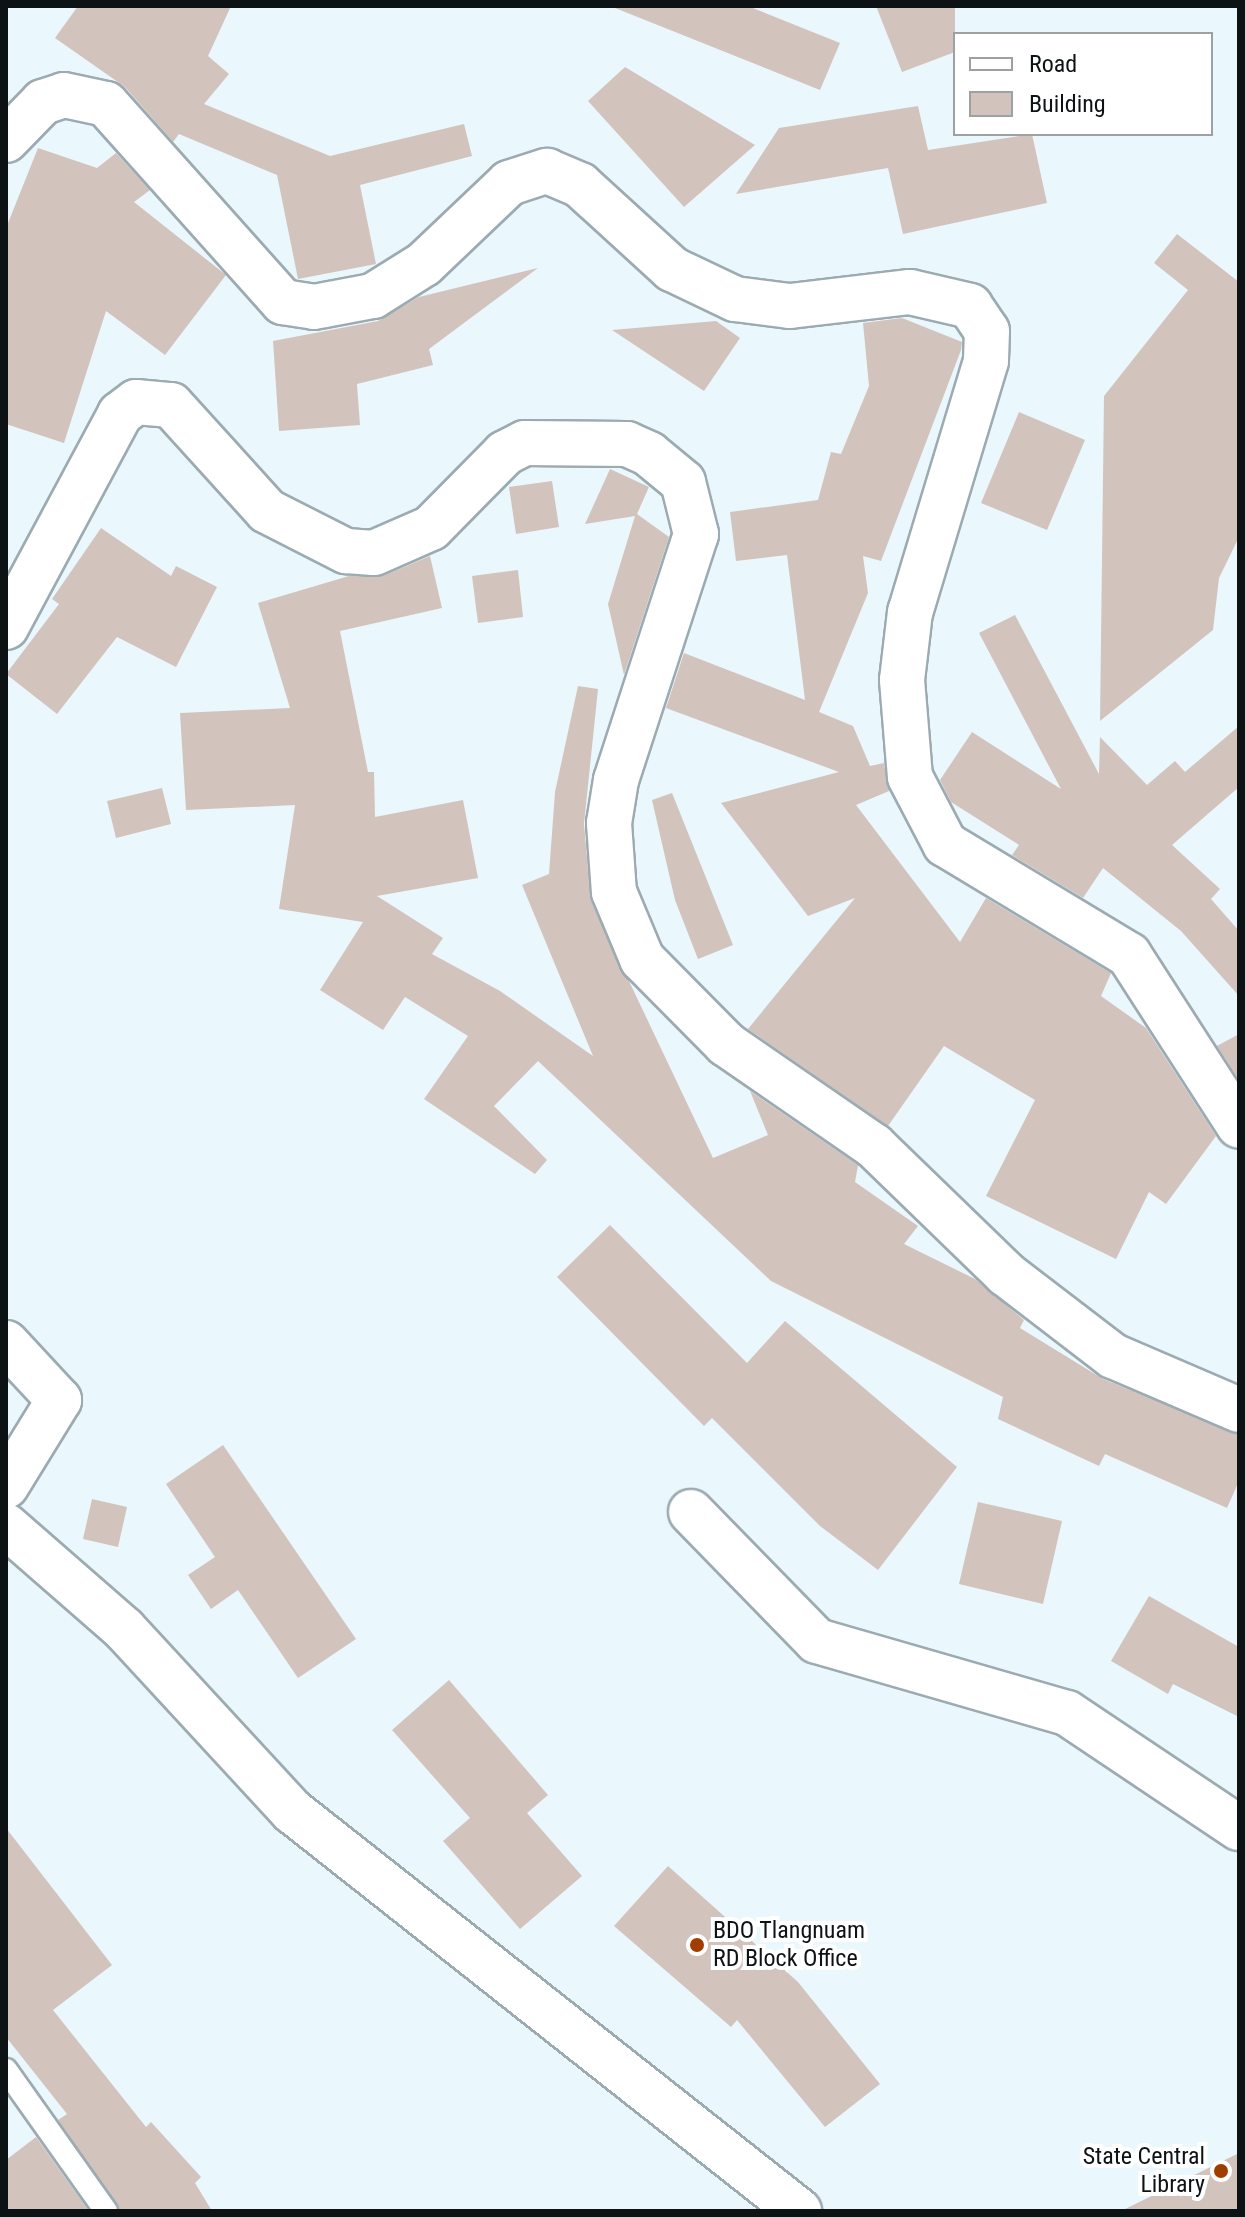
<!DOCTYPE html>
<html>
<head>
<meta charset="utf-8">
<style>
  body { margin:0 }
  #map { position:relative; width:1245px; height:2217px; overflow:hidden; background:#eaf7fd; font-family:"Roboto Condensed",sans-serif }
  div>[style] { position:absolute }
  .building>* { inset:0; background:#d3c3bd }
  .roads { filter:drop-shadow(2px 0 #9cabb2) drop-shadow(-2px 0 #9cabb2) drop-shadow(0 2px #9cabb2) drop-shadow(0 -2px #9cabb2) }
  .lane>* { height:22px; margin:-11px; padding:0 11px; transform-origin:11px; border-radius:11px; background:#fff }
  .street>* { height:44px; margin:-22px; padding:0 22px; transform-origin:22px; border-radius:22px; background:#fff }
  .secondary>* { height:44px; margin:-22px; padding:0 22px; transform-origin:22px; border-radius:22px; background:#fff }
  .dots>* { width:22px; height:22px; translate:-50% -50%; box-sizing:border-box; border:4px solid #fff; border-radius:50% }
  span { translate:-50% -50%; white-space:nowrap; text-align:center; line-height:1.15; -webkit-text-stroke:8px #fff; paint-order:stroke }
  .poi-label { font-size:24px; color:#0d1315 }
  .left { translate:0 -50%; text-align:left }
  .right { translate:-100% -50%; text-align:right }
  .frame { position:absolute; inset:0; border:8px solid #0d1315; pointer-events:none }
  .legend { position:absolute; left:953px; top:32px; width:260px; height:104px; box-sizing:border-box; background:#fff; border:2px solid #9ea1a1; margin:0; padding:10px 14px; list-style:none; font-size:24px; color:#0d1315 }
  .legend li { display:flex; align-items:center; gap:16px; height:40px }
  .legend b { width:40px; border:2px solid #9ea1a1 }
</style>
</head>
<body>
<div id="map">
  <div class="building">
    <i style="clip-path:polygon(78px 6px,231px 6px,208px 56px,229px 74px,204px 104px,330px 156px,464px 124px,472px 156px,360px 185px,376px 264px,298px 279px,277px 175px,179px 134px,173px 142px,125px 87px,55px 38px)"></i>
    <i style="clip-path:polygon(748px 6px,840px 43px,820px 90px,615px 8px)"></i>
    <i style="clip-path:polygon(876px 6px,955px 6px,955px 52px,902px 72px)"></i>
    <i style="clip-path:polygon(625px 67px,755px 145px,684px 207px,588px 101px)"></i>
    <i style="clip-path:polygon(918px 106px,928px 150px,1032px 134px,1047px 203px,903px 234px,888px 168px,736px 194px,779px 128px)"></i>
    <i style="clip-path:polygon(38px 148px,97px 168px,116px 153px,150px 190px,134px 202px,226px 275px,165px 355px,106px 311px,64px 443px,6px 424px,6px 228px)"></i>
    <i style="clip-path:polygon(1177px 234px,1239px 282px,1239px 537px,1219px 578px,1213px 630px,1100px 721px,1104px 396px,1188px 290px,1154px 263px)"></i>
    <i style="clip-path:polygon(538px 268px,429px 349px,433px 365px,357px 384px,360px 425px,279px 431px,273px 341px,378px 321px,419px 297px)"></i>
    <i style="clip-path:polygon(902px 318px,962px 342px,961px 350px,881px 561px,863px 556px,868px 593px,819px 712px,853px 726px,870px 766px,884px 763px,889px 791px,856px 805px,960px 942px,986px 898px,1111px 973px,1101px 996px,1146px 1028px,1216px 1136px,1166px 1204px,1149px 1192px,1116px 1259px,986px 1196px,1035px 1100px,944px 1046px,888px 1126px,748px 1029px,855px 898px,808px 916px,721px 803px,839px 772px,666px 708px,684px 653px,805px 700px,787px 555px,736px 561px,730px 512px,818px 500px,831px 452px,841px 454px,869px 386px,863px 323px)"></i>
    <i style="clip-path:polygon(716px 321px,740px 338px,704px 391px,612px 330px)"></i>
    <i style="clip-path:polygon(1019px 412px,1085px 440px,1047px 530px,981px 503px)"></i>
    <i style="clip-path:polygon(610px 469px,649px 487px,637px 514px,669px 537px,624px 675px,608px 604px,635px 516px,585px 524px)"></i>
    <i style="clip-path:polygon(552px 481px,559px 527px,516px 534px,509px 487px)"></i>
    <i style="clip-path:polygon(101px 528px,171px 576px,176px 566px,217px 587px,176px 667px,117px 637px,57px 714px,6px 674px,59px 604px,52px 599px)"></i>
    <i style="clip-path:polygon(430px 556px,442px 608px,340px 631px,368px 772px,374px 772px,375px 817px,463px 800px,478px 878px,377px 896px,443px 938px,432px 954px,500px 991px,593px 1056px,522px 885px,549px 874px,555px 792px,578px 686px,598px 689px,584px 824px,591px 901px,713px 1158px,768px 1135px,750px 1091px,858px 1165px,855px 1182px,918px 1226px,904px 1244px,975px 1279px,1024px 1320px,1020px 1328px,1103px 1379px,1239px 1434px,1239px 1481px,1227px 1508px,1105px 1454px,1099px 1466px,998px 1419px,1003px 1397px,771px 1281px,538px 1061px,494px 1106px,547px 1160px,535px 1174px,424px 1099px,468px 1036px,405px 997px,383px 1030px,320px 990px,363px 922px,279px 909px,295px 805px,186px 810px,180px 713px,290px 708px,258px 603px,349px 576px,383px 576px)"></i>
    <i style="clip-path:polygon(518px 570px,523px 617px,478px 623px,472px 576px)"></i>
    <i style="clip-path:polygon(1015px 615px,1099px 774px,1100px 737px,1147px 785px,1175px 761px,1185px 772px,1239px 726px,1239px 787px,1172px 845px,1220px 889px,1211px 899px,1239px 931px,1239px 996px,1181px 931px,1103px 868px,1083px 898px,1012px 855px,1019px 845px,951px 802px,940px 780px,972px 732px,1061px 789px,979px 633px)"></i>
    <i style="clip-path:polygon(162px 788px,171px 824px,116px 838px,107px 801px)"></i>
    <i style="clip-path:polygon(672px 793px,733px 945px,698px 959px,675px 900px,652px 800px)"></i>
    <i style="clip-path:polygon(1239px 1034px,1239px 1080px,1217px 1046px)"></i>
    <i style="clip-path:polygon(610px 1225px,747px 1363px,785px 1321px,957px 1467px,878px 1570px,820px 1526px,712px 1418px,704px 1426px,557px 1277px)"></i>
    <i style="clip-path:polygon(223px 1445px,356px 1639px,298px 1678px,238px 1590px,211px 1609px,188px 1575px,215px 1557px,166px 1484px)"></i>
    <i style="clip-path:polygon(92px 1499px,127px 1507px,118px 1547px,83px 1539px)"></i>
    <i style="clip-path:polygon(978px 1502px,1062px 1521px,1043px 1604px,959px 1584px)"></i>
    <i style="clip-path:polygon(1149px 1596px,1239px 1647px,1239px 1717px,1173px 1684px,1168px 1694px,1111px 1661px)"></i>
    <i style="clip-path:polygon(449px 1680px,548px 1795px,527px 1813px,582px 1876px,520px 1929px,443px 1841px,470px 1818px,392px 1730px)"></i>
    <i style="clip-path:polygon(6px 1828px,112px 1965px,53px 2010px,146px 2127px,151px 2122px,201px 2177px,195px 2183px,212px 2211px,120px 2211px,58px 2120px,67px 2114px,6px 2037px)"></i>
    <i style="clip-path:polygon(668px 1866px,798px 1982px,880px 2084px,825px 2127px,737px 2020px,731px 2027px,614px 1926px)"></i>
    <i style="clip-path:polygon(36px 2137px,89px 2211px,6px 2211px,6px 2160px)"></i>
    <i style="clip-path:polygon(1239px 2153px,1239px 2211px,1121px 2211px)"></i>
  </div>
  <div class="roads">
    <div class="lane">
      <i style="left:6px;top:2070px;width:173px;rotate:54.7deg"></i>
    </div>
    <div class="street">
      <i style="left:6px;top:140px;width:53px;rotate:-45.8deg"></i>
      <i style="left:43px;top:102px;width:22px;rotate:-18deg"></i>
      <i style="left:64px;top:95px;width:43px;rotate:12.1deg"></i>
      <i style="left:106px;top:104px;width:266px;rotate:48.2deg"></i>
      <i style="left:283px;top:302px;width:31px;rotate:9deg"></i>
      <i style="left:314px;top:307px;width:60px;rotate:-10.6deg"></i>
      <i style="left:373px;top:296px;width:60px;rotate:-32.1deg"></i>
      <i style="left:424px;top:264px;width:117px;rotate:-43.6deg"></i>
      <i style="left:509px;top:183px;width:40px;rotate:-18deg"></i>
      <i style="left:547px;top:171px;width:36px;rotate:23deg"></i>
      <i style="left:580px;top:185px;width:125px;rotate:42.4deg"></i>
      <i style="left:672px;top:269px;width:70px;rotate:25.5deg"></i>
      <i style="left:735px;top:299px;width:55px;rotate:7.3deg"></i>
      <i style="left:790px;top:306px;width:121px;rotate:-6.7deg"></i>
      <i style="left:910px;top:292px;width:62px;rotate:13.1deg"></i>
      <i style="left:970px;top:306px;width:30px;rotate:56deg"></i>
      <i style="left:987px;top:331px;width:30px;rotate:92deg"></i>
      <i style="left:986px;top:361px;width:262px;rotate:106.8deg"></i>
      <i style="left:910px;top:612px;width:68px;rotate:96.7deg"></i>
      <i style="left:902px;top:680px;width:97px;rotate:85.3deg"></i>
      <i style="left:910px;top:777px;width:76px;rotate:62.4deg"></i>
      <i style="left:945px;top:844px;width:215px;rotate:31.1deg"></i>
      <i style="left:1129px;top:955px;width:203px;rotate:57.2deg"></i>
      <i style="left:6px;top:627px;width:242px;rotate:-61.8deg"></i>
      <i style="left:120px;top:414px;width:20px;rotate:-37deg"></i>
      <i style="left:136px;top:402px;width:35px;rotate:5deg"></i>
      <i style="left:171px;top:405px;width:143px;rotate:47.8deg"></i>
      <i style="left:267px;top:511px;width:89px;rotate:26.9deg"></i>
      <i style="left:346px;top:551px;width:28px;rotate:4deg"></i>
      <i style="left:374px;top:553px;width:62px;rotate:-23.7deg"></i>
      <i style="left:431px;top:528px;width:105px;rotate:-45.4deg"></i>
      <i style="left:505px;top:453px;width:22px;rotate:-27deg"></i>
      <i style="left:525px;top:443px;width:102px;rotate:0.6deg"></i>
      <i style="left:627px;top:444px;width:24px;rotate:24deg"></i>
      <i style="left:649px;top:454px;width:44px;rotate:39.5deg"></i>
      <i style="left:683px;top:482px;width:54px;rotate:76deg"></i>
      <i style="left:696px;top:534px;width:259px;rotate:108deg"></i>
      <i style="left:616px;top:780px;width:44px;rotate:99.2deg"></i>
      <i style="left:609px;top:823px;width:69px;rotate:85.9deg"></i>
      <i style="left:614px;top:892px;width:73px;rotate:67.3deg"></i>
      <i style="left:642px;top:959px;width:120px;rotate:45.3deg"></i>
      <i style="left:726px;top:1044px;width:180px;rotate:34.6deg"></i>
      <i style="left:874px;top:1146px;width:184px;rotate:44.1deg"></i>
      <i style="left:1006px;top:1274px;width:135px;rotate:37.5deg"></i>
      <i style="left:1113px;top:1356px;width:137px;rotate:23.2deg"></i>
      <i style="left:6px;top:1343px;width:78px;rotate:47.1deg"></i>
      <i style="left:59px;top:1400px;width:101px;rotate:121.6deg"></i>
      <i style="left:691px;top:1512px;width:180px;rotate:45.7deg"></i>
      <i style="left:817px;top:1641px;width:260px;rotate:16.1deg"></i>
      <i style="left:1067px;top:1713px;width:207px;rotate:33.8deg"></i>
    </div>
    <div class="secondary">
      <i style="left:6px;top:1526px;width:157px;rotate:41.1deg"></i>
      <i style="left:124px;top:1629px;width:248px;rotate:47.3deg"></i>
      <i style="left:292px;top:1811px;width:646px;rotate:38.27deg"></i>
    </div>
  </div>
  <div class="dots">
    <i style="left:697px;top:1945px;background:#a03d01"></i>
    <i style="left:1221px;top:2171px;background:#a03d01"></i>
  </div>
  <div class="poi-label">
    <span class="left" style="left:713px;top:1945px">BDO Tlangnuam<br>RD Block Office</span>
    <span class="right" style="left:1205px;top:2171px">State Central<br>Library</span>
  </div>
  <div class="frame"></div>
  <ul class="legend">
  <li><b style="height:10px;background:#fff"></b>Road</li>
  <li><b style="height:22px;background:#d3c3bd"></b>Building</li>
  </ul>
</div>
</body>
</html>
